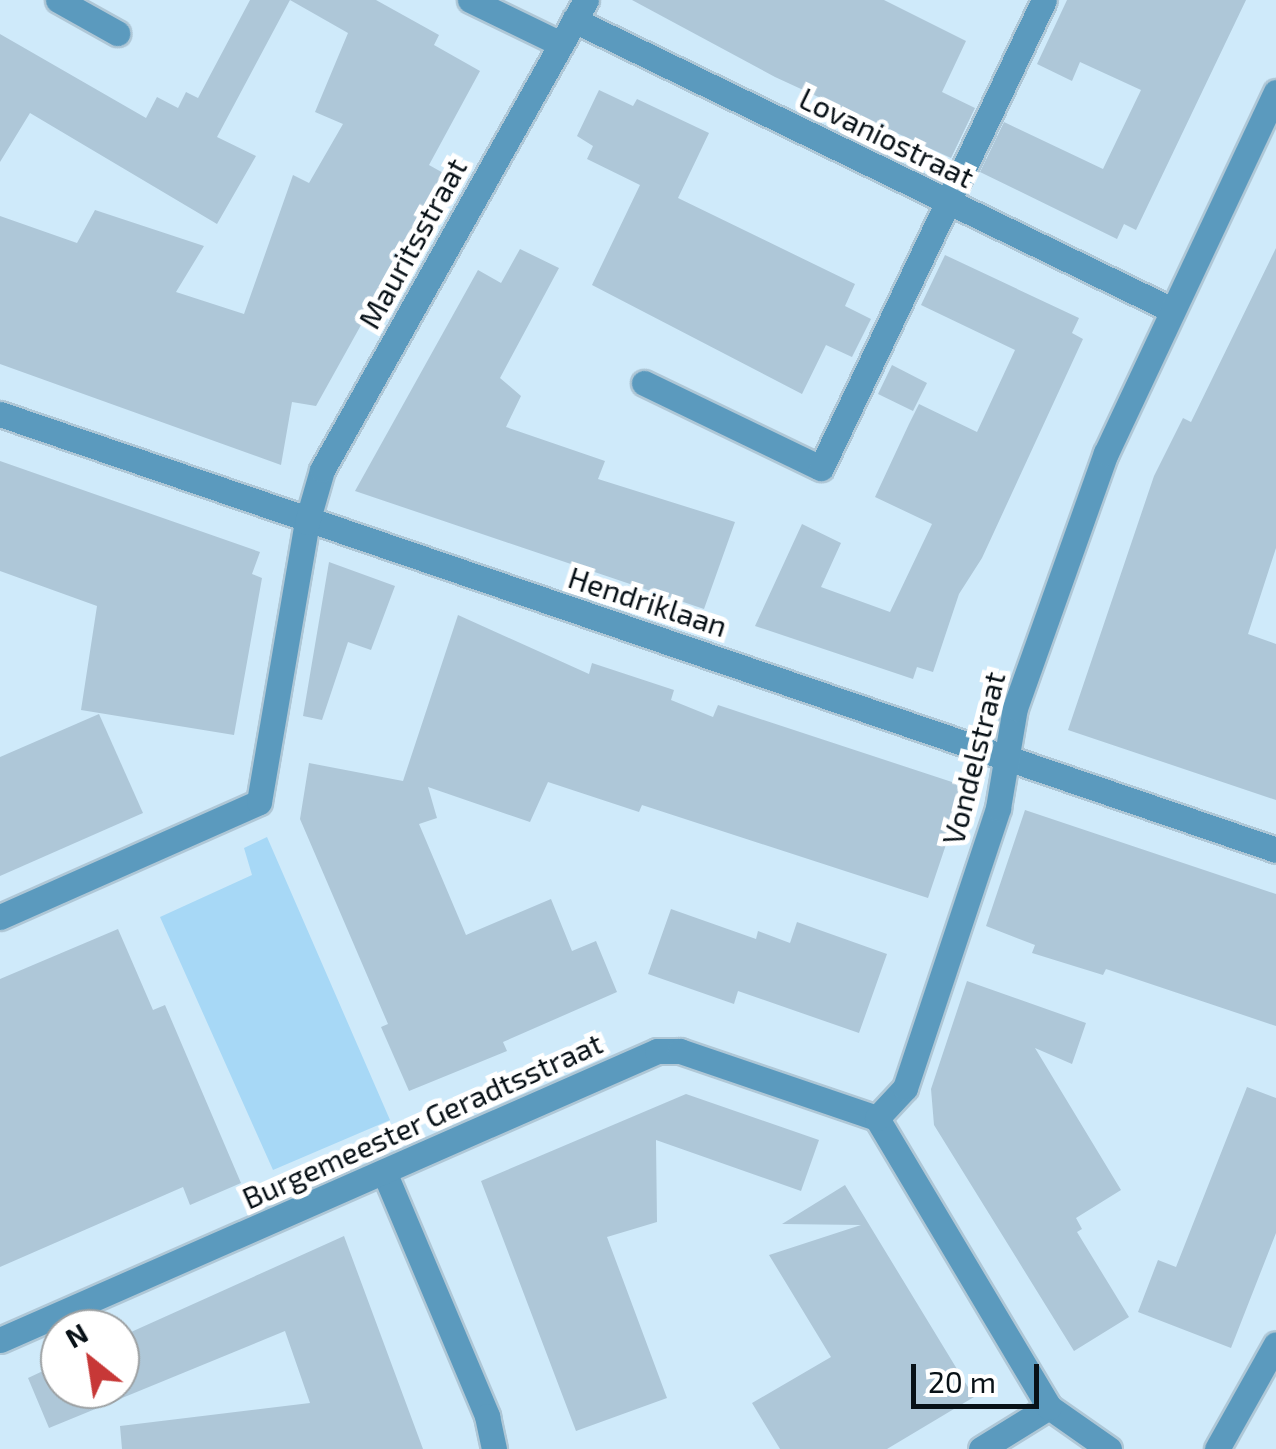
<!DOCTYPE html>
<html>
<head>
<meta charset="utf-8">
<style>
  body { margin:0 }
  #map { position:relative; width:1276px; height:1449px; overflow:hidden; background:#cfeafa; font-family:"Exo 2",sans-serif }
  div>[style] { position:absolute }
  .green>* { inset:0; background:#a7d8f6 }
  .building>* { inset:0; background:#aec7d8 }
  .roads { filter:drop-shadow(2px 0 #afc7d6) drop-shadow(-2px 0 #afc7d6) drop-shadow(0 2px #afc7d6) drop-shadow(0 -2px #afc7d6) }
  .minor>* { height:25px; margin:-12.5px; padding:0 12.5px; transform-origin:12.5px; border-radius:12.5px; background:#5b9abe }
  span { translate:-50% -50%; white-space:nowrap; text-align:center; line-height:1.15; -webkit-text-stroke:10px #fff; paint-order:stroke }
  .street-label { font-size:30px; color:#081117 }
  .north { position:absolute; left:40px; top:1309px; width:100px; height:100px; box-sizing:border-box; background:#fff; border:2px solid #9ca0a2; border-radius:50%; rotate:330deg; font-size:28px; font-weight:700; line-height:40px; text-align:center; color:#081117 }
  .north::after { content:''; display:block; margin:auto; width:35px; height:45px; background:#c73837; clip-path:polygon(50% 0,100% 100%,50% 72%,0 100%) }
  .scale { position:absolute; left:911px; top:1364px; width:128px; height:45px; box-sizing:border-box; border:5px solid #081117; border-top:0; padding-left:12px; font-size:30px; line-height:35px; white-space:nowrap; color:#081117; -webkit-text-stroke:8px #fff; paint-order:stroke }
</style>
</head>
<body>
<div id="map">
  <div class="green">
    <i style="clip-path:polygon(267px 837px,390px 1120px,273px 1170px,160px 917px,252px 875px,244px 848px)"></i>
  </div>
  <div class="building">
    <i style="clip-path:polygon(250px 0,290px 0,217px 137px,256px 156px,217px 224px,30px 113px,0 162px,0 34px,146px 118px,157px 97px,178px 108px,186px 92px,198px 98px)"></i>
    <i style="clip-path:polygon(290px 0,376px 0,439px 35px,434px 45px,480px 71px,429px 165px,445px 174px,316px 406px,292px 402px,281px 465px,0 364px,0 216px,77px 243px,95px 210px,204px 246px,176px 292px,244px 314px,293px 175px,309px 183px,343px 124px,315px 112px,348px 33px)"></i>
    <i style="clip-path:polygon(632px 0,884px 0,966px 41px,942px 92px,975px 108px,951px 158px,775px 77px)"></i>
    <i style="clip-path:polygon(1067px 0,1246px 0,1136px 230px,1124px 224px,1117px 239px,980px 172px,1004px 122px,1103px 169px,1141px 90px,1080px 62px,1072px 81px,1037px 64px)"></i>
    <i style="clip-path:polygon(599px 90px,633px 106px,637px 99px,709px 133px,678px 198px,855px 284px,845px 306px,871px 319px,852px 357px,826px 345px,802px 394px,592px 285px,640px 185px,587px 159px,593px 146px,577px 136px)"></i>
    <i style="clip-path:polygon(1276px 248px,1276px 548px,1248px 634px,1276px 644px,1276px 800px,1068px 730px,1154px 476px,1183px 418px,1191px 422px)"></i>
    <i style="clip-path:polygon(520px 249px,559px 268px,500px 378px,521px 396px,506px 427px,605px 461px,598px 479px,735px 522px,704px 609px,355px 491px,478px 270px,501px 283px)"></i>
    <i style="clip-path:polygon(945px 255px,1079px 318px,1072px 333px,1083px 339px,982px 558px,959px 594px,933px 672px,917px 667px,913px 679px,755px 626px,802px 524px,841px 543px,821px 587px,890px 612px,932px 524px,875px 497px,909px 424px,919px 404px,977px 432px,1015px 350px,921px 305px)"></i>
    <i style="clip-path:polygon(892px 365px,927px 383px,913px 411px,878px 394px)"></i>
    <i style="clip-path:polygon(0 461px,260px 552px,252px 574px,262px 578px,234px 735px,81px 710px,97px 606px,0 571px)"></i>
    <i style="clip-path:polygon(329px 562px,395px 586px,371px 650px,348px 642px,322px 720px,303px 716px)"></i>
    <i style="clip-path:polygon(458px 615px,589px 674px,592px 663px,674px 690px,671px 700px,713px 717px,718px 705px,955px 783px,963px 794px,928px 898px,642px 805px,639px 812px,548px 782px,530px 822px,428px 787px,437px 818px,419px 824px,466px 935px,551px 899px,572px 951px,596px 941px,617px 992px,503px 1042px,507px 1051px,409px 1091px,381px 1027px,388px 1024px,300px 819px,309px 763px,403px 781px)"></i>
    <i style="clip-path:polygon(99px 714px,143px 813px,0 876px,0 757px)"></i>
    <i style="clip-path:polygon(1025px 810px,1276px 894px,1276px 1026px,1106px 969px,1103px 975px,1032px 953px,1035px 945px,986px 926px)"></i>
    <i style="clip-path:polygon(671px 909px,756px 939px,758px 931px,790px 943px,797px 922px,887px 954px,859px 1033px,738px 991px,734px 1004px,648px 974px)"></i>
    <i style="clip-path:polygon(118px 929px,153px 1010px,165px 1005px,241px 1183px,190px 1205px,183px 1187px,0 1267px,0 979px)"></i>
    <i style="clip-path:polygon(967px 981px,1086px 1023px,1072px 1064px,1035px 1048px,1121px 1190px,1076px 1218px,1082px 1229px,1077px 1232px,1129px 1317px,1074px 1351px,934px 1125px,931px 1089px)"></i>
    <i style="clip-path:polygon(1247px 1087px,1276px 1098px,1276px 1233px,1231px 1348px,1138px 1312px,1158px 1260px,1176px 1267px)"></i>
    <i style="clip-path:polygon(686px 1094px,819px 1140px,801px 1191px,656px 1140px,657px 1222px,607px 1237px,667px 1398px,576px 1431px,481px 1181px)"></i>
    <i style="clip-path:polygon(845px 1185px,974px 1397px,887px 1449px,780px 1449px,752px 1403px,831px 1357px,769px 1255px,861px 1225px,782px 1224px)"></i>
    <i style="clip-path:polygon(344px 1236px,423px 1449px,122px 1449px,120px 1426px,310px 1403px,285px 1331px,49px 1428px,28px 1378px,60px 1363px,60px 1389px,120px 1389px,120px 1337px)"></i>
  </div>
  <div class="roads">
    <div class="minor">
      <i style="left:58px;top:0;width:68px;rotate:29.2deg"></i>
      <i style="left:470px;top:0;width:101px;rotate:25.8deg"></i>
      <i style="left:574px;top:20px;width:665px;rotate:25.87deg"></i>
      <i style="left:644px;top:383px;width:196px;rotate:25.7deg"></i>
      <i style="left:821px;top:468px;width:518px;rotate:-64.52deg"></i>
      <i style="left:0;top:414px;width:1348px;rotate:18.86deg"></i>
      <i style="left:0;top:917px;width:283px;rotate:-23.9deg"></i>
      <i style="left:259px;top:802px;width:284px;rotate:-80.3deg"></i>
      <i style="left:307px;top:522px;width:54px;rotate:-73.9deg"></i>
      <i style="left:322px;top:470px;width:539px;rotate:-60.68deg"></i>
      <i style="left:385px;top:1174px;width:263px;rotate:67.1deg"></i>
      <i style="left:487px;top:1416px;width:34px;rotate:78deg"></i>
      <i style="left:0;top:1340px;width:718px;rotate:-23.74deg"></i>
      <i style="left:657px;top:1051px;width:23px"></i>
      <i style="left:680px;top:1051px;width:208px;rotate:18.8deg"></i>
      <i style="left:981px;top:1449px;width:80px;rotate:-31.7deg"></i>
      <i style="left:1109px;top:1449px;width:73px;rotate:-145deg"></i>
      <i style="left:1049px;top:1407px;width:336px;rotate:-120.8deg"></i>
      <i style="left:877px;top:1118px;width:41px;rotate:-47deg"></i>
      <i style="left:905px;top:1088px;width:295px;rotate:-71.6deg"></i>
      <i style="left:998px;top:808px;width:101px;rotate:-80.4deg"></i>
      <i style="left:1015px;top:708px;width:271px;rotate:-70.4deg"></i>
      <i style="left:1106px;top:453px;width:399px;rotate:-64.8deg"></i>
      <i style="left:1217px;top:1449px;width:120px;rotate:-60.7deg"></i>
    </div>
  </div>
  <div class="street-label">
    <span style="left:887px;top:137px;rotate:26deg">Lovaniostraat</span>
    <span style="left:412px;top:243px;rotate:-61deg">Mauritsstraat</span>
    <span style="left:648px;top:601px;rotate:18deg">Hendriklaan</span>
    <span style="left:973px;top:758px;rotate:-76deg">Vondelstraat</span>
    <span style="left:422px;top:1120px;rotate:-24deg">Burgemeester Geradtsstraat</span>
  </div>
  <div class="north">N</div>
  <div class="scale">20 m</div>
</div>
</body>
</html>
